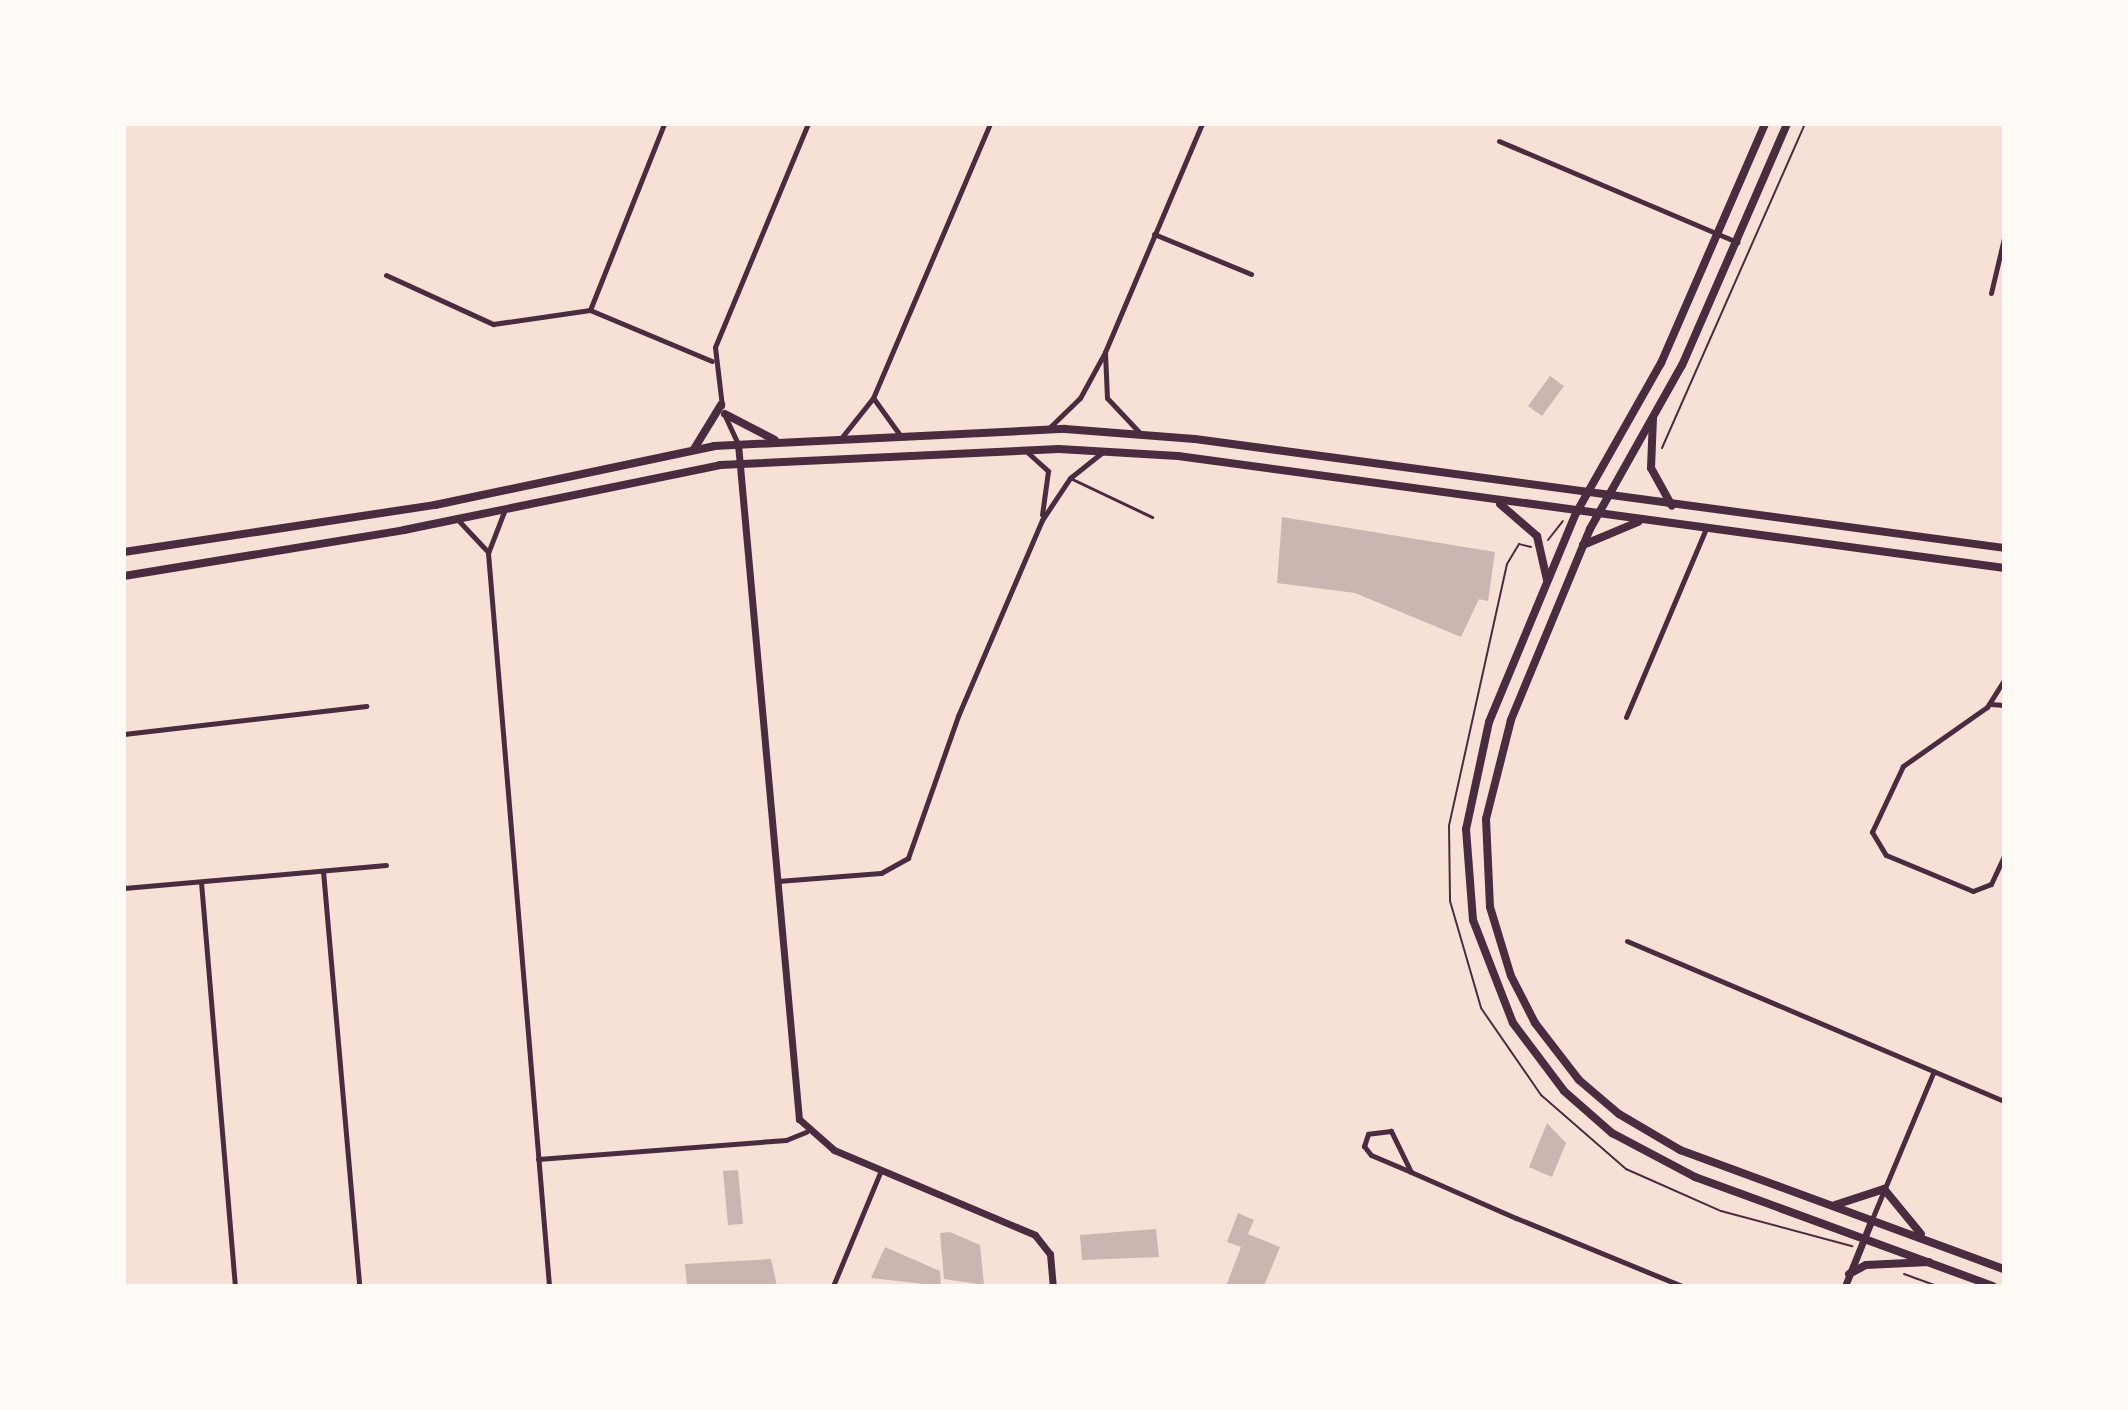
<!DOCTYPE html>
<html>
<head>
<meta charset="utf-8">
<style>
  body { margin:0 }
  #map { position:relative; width:2128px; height:1410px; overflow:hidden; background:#f7e1d7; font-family:Commissioner,sans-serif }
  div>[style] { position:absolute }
  .building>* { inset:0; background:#ccb4b1 }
  .path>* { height:2px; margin:-1px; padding:0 1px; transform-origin:1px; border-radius:1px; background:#4a2c40 }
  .service>* { height:3px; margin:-1.5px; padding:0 1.5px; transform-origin:1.5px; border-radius:1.5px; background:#4a2c40 }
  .minor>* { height:5px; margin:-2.5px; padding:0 2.5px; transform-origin:2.5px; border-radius:2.5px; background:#4a2c40 }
  .tertiary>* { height:7px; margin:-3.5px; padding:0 3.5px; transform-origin:3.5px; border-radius:3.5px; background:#4a2c40 }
  .primary>* { height:8px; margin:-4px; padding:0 4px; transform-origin:4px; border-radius:4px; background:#4a2c40 }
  span { translate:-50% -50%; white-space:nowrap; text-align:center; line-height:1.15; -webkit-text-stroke:8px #fffaf5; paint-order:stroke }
  .frame { position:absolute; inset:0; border:126px solid #fffaf5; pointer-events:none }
</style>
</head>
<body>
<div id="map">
  <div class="building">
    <i style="clip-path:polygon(1550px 376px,1564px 386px,1542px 416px,1528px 406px)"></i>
    <i style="clip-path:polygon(1282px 517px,1495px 552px,1488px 601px,1479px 599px,1461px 637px,1355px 593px,1277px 583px)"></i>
    <i style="clip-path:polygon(1547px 1123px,1566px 1143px,1552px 1177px,1529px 1167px)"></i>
    <i style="clip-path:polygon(738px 1170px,743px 1224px,728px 1225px,723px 1171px)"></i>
    <i style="clip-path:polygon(1238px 1213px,1254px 1220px,1248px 1234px,1280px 1247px,1264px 1286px,1226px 1286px,1241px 1247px,1227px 1242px)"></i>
    <i style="clip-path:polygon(1156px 1229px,1159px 1257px,1082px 1260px,1080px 1235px)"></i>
    <i style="clip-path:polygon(950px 1232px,980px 1245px,984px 1285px,944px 1279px,940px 1233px)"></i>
    <i style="clip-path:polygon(885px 1247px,940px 1271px,941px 1286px,871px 1278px)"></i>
    <i style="clip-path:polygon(771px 1259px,777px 1286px,687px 1286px,685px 1264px)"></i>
  </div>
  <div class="path">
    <i style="left:1662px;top:448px;width:354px;rotate:-66.2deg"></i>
    <i style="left:1548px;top:540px;width:24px;rotate:-52deg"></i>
    <i style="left:1531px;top:547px;width:12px;rotate:-166deg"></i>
    <i style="left:1519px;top:544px;width:23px;rotate:121deg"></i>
    <i style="left:1507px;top:564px;width:268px;rotate:102.5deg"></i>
    <i style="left:1449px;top:826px;width:75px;rotate:89.2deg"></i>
    <i style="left:1450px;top:901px;width:111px;rotate:73.8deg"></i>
    <i style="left:1481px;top:1008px;width:106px;rotate:55.4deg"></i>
    <i style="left:1541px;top:1095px;width:113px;rotate:41deg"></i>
    <i style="left:1626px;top:1169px;width:104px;rotate:23.9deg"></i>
    <i style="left:1721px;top:1211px;width:136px;rotate:15deg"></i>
    <i style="left:1904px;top:1274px;width:35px;rotate:20deg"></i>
  </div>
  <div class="service">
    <i style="left:1070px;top:478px;width:91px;rotate:25.4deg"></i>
  </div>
  <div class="minor">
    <i style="left:1499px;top:141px;width:259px;rotate:23deg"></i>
    <i style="left:1154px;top:234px;width:105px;rotate:22.4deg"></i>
    <i style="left:386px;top:275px;width:118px;rotate:24.6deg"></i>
    <i style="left:493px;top:324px;width:98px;rotate:-8.2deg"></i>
    <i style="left:590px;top:310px;width:132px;rotate:22.7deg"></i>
    <i style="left:1991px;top:293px;width:57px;rotate:-76.7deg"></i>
    <i style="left:590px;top:310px;width:200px;rotate:-68.3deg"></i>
    <i style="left:874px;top:399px;width:44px;rotate:54.2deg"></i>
    <i style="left:722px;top:406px;width:59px;rotate:-96.8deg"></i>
    <i style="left:715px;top:347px;width:242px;rotate:-67.4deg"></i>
    <i style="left:725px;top:416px;width:31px;rotate:65deg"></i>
    <i style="left:1049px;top:428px;width:43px;rotate:-44.1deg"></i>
    <i style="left:1080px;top:398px;width:50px;rotate:-61.4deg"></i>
    <i style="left:1140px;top:433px;width:48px;rotate:-133.3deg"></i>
    <i style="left:1107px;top:398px;width:46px;rotate:-92.5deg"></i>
    <i style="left:1105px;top:352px;width:248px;rotate:-67deg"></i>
    <i style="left:842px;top:437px;width:50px;rotate:-51.5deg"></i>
    <i style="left:873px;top:398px;width:298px;rotate:-66.9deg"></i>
    <i style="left:1026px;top:451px;width:30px;rotate:42deg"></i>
    <i style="left:1048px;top:471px;width:44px;rotate:97.8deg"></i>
    <i style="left:505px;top:509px;width:47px;rotate:111.1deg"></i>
    <i style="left:488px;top:553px;width:736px;rotate:85.24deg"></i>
    <i style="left:458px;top:520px;width:44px;rotate:46.8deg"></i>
    <i style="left:2004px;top:680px;width:32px;rotate:122deg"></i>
    <i style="left:1987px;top:707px;width:103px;rotate:144.9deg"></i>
    <i style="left:1903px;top:766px;width:73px;rotate:115.2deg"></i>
    <i style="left:1872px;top:832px;width:27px;rotate:59deg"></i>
    <i style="left:1886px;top:855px;width:94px;rotate:22.5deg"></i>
    <i style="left:1973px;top:891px;width:19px;rotate:-21deg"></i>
    <i style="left:1991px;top:884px;width:31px;rotate:-65deg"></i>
    <i style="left:1990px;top:704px;width:14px;rotate:4deg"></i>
    <i style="left:1626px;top:717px;width:202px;rotate:-67deg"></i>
    <i style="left:124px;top:734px;width:244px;rotate:-6.6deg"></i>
    <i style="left:323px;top:871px;width:417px;rotate:85deg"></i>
    <i style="left:778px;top:881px;width:103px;rotate:-4.4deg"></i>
    <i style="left:881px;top:873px;width:31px;rotate:-29deg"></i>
    <i style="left:908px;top:858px;width:151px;rotate:-70.6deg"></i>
    <i style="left:958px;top:716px;width:213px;rotate:-66.8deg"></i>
    <i style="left:1042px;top:520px;width:50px;rotate:-56.3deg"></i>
    <i style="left:1070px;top:478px;width:43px;rotate:-38.5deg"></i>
    <i style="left:201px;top:882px;width:405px;rotate:85.2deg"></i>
    <i style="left:124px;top:888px;width:263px;rotate:-5deg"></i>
    <i style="left:1627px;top:941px;width:410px;rotate:23deg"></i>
    <i style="left:538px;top:1159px;width:249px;rotate:-4.4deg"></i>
    <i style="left:786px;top:1140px;width:22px;rotate:-22deg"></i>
    <i style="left:1411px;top:1172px;width:46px;rotate:-116deg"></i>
    <i style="left:1391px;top:1131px;width:23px;rotate:173deg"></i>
    <i style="left:1368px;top:1134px;width:13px;rotate:108deg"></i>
    <i style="left:1364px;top:1146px;width:11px;rotate:52deg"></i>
    <i style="left:1371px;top:1155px;width:43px;rotate:23deg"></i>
    <i style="left:1411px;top:1172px;width:115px;rotate:23.7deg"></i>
    <i style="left:1516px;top:1218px;width:179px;rotate:22.3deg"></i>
    <i style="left:1872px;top:1219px;width:160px;rotate:-67.3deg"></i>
    <i style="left:833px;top:1286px;width:126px;rotate:-67.5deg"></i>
  </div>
  <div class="tertiary">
    <i style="left:738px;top:444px;width:678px;rotate:84.84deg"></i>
    <i style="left:799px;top:1119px;width:47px;rotate:41.5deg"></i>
    <i style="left:834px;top:1150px;width:218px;rotate:22.9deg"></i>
    <i style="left:1035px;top:1235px;width:24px;rotate:52deg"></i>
    <i style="left:1050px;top:1254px;width:32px;rotate:85deg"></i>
    <i style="left:1845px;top:1286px;width:72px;rotate:-68.1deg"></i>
  </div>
  <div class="primary">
    <i style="left:1765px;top:124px;width:261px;rotate:113.5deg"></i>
    <i style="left:1661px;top:363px;width:172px;rotate:119.5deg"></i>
    <i style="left:1576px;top:513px;width:226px;rotate:112.6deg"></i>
    <i style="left:1489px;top:722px;width:109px;rotate:102.1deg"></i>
    <i style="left:1466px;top:829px;width:91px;rotate:85.6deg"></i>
    <i style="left:1473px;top:920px;width:110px;rotate:68.8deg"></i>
    <i style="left:1513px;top:1023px;width:85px;rotate:53.1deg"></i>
    <i style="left:1564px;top:1091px;width:64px;rotate:41.2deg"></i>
    <i style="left:1612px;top:1133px;width:94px;rotate:27.9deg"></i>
    <i style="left:1695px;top:1177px;width:317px;rotate:20.1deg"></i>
    <i style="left:1787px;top:124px;width:263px;rotate:113.5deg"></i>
    <i style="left:1682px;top:365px;width:188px;rotate:119.3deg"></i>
    <i style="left:1590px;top:529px;width:207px;rotate:112.5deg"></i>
    <i style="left:1511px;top:720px;width:102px;rotate:104.2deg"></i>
    <i style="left:1486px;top:819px;width:88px;rotate:87.4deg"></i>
    <i style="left:1490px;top:907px;width:72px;rotate:73.1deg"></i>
    <i style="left:1511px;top:976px;width:53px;rotate:62.9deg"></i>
    <i style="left:1535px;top:1023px;width:72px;rotate:52.3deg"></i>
    <i style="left:1579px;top:1080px;width:52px;rotate:40.4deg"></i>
    <i style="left:1619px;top:1114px;width:71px;rotate:30.5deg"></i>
    <i style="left:1680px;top:1150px;width:345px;rotate:20.2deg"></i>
    <i style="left:725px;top:414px;width:56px;rotate:27.5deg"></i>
    <i style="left:1653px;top:418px;width:50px;rotate:92.3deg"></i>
    <i style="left:1651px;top:468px;width:43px;rotate:61.1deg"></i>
    <i style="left:694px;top:449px;width:52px;rotate:-58.5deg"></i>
    <i style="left:1500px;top:504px;width:49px;rotate:40.9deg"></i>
    <i style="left:1537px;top:536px;width:45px;rotate:77.2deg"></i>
    <i style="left:1583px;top:545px;width:60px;rotate:-22.7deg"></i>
    <i style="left:124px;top:552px;width:315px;rotate:-8.6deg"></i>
    <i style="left:435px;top:505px;width:285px;rotate:-11.9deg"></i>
    <i style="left:714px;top:446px;width:351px;rotate:-2.8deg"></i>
    <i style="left:1065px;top:429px;width:130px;rotate:4.4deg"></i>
    <i style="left:1195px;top:439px;width:816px;rotate:7.67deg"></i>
    <i style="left:124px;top:576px;width:284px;rotate:-9.3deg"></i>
    <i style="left:404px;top:530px;width:323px;rotate:-11.6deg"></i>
    <i style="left:720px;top:465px;width:339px;rotate:-2.7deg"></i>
    <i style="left:1059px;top:449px;width:119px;rotate:3.4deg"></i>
    <i style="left:1178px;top:456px;width:834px;rotate:7.72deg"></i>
    <i style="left:1835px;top:1205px;width:52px;rotate:-18.1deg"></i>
    <i style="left:1884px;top:1189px;width:58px;rotate:50.6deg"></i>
    <i style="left:1849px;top:1274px;width:19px;rotate:-28deg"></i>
    <i style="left:1866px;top:1265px;width:63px;rotate:-2.7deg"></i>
  </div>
  <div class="frame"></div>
</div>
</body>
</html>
